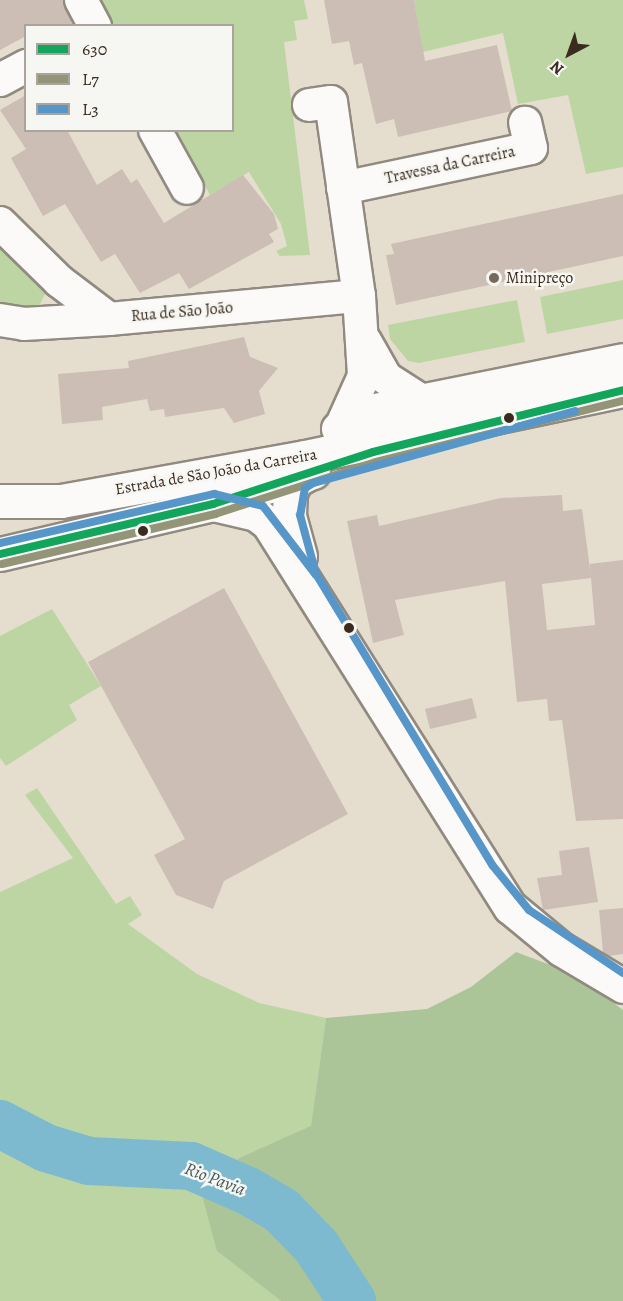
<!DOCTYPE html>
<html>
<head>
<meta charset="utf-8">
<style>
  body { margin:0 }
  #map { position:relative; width:623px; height:1301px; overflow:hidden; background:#e5dece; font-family:Alegreya,serif }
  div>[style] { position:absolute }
  .green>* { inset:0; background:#bcd5a3 }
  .forest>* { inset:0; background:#abc599 }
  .river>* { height:48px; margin:-24px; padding:0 24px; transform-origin:24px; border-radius:24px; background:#7ebacf }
  .building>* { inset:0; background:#ccbeb4 }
  .roads { filter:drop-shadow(2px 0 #918a80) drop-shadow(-2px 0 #918a80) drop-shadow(0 2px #918a80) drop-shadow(0 -2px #918a80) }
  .street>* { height:32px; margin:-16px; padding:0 16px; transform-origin:16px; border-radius:16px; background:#fbfaf8 }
  .secondary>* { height:33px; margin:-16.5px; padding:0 16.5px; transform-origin:16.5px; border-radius:16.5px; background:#fbfaf8 }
  .primary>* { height:33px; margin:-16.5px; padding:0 16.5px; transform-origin:16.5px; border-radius:16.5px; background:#fbfaf8 }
  .bus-1>* { height:8px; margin:-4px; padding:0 4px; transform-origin:4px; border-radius:4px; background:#11a65b }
  .bus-2>* { height:8px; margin:-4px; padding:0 4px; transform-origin:4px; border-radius:4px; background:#949479 }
  .bus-3>* { height:8px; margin:-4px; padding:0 4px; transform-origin:4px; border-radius:4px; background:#5696c8 }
  .dots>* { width:16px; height:16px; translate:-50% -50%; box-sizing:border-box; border:3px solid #f6f6f2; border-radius:50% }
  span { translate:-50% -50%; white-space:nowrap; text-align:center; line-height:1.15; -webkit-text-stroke:5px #f6f6f2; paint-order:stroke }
  .street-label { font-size:16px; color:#3b2a1e }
  .poi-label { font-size:16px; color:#3b2a1e }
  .left { translate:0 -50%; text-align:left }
  .water-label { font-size:18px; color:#43575c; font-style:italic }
  .legend { position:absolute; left:24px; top:24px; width:210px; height:108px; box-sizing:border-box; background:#f6f6f2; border:2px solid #aba49d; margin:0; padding:8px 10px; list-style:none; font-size:18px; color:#3b2a1e }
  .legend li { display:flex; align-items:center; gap:12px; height:30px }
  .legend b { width:30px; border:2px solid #aba49d }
  .north { position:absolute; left:539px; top:24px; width:60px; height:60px; -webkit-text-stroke:4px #f6f6f2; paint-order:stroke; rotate:221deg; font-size:16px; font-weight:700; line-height:24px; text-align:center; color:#3b2a1e }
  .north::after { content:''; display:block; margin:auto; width:21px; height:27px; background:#3b2a1e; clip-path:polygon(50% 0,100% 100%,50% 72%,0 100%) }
</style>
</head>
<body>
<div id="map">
  <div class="green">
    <i style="clip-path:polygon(99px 0,304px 0,308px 19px,294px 21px,297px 40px,284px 42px,310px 255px,280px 256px,276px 251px,287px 246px,281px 224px,249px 172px,210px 195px,176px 131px,232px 130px,232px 26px,112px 25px)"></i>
    <i style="clip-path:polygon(414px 0,623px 0,623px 167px,586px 174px,568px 95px,518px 104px,503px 33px,423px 52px)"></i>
    <i style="clip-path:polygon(0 244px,48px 288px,40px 304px,24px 314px,0 309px)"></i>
    <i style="clip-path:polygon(623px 280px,623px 319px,547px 334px,540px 297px)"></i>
    <i style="clip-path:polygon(517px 300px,525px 342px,419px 363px,408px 361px,390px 339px,388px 325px)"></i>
    <i style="clip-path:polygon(52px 609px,101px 686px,69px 705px,77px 720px,6px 766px,0 758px,0 636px)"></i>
    <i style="clip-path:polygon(37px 788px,116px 904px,130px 896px,142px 915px,128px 924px,197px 974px,259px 1003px,326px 1018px,311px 1127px,239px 1158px,217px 1251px,281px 1301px,0 1301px,0 892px,73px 858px,25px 795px)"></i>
  </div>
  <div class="forest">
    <i style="clip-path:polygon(516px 952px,577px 975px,623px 1010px,623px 1301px,281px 1301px,217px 1251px,203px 1199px,239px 1158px,311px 1126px,326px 1018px,427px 1009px,471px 987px)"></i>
  </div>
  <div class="river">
    <i style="left:0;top:1124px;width:52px;rotate:27.6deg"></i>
    <i style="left:46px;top:1148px;width:45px;rotate:16.8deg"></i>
    <i style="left:89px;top:1161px;width:102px;rotate:2.8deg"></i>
    <i style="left:191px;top:1166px;width:62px;rotate:23.7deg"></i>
    <i style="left:248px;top:1191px;width:39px;rotate:30deg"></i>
    <i style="left:282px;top:1211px;width:49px;rotate:45.8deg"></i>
    <i style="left:316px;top:1246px;width:66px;rotate:56.8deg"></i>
  </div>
  <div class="building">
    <i style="clip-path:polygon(0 0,63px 0,73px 26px,26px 26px,26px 36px,0 50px)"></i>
    <i style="clip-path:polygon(324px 0,414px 0,425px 61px,497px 45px,512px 111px,398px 137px,394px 119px,376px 124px,362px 63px,354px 65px,349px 41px,332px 44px)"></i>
    <i style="clip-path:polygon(26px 95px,26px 130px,67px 130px,97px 185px,122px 169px,131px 183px,137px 179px,164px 223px,243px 175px,274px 214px,278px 229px,269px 234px,274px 242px,189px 289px,179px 273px,140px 293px,115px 254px,101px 262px,65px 204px,43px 216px,11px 158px,26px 149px,0 110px)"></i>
    <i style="clip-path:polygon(623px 194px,623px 256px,396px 305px,386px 255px,394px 254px,391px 244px)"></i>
    <i style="clip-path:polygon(244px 337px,250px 357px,278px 368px,259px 391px,265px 414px,234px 423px,224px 408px,165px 417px,164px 409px,150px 411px,147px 399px,102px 407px,103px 420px,62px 424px,58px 374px,129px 368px,128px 361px)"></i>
    <i style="clip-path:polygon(evenodd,562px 495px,563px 511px,582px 509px,591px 576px,589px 564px,623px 560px,623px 819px,576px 821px,562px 720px,549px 721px,547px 699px,517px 702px,505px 581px,395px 600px,404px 635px,373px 643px,347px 521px,377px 515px,379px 526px,501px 498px,562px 495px,591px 578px,595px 625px,547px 630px,542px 584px,591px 578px)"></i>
    <i style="clip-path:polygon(224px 588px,348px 814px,224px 881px,213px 909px,176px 895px,154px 855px,185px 839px,88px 662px)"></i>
    <i style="clip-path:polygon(472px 698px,477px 718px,430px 729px,425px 709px)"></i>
    <i style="clip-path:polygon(589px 847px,598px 902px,543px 910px,537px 878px,562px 875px,559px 851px)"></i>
    <i style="clip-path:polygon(623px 908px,623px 954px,609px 956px,603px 952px,599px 910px)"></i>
  </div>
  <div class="roads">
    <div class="street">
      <i style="left:81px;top:0;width:30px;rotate:62deg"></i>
      <i style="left:0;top:80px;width:30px;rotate:-28deg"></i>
      <i style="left:309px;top:105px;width:22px;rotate:-8deg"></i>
      <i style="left:331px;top:102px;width:196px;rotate:81.8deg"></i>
      <i style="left:359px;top:296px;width:80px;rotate:86.4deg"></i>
      <i style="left:364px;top:376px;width:56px;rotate:114.3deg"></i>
      <i style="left:155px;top:130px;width:66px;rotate:61.1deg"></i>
      <i style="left:343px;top:188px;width:192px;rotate:-12deg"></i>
      <i style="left:531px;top:148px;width:26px;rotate:-103deg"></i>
      <i style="left:0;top:223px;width:83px;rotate:44.5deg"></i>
      <i style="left:59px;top:281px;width:63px;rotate:37.2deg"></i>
      <i style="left:109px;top:319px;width:251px;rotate:-5.3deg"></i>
      <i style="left:0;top:320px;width:24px;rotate:9deg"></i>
      <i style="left:24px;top:324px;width:85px;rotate:-3.4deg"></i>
      <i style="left:365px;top:341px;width:43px;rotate:60.4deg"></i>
      <i style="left:386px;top:378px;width:43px;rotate:32.6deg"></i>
      <i style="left:338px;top:429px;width:38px;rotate:-29deg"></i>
      <i style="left:371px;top:411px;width:257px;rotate:-11.4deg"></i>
    </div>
    <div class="secondary">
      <i style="left:213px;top:504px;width:44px;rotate:13.1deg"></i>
      <i style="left:256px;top:514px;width:15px;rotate:37deg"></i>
      <i style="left:268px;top:523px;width:454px;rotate:57.8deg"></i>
      <i style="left:510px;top:907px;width:66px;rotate:39.5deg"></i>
      <i style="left:561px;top:949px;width:72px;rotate:30.8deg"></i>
      <i style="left:300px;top:556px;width:41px;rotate:-105.4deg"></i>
      <i style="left:289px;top:516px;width:23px;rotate:-88deg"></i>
      <i style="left:290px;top:493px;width:13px;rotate:-67deg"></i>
      <i style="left:295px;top:481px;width:16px;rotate:-30deg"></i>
    </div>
    <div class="primary">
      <i style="left:0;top:501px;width:61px"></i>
      <i style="left:61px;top:501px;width:248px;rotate:-10.2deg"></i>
      <i style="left:305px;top:457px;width:325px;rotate:-11.9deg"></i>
      <i style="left:0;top:554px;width:219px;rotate:-13.2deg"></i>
      <i style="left:213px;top:504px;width:105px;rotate:-17.7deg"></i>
    </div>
  </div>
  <div class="bus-1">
    <i style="left:0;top:554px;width:219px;rotate:-13.2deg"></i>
    <i style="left:213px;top:504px;width:168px;rotate:-18deg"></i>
    <i style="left:373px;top:452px;width:258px;rotate:-13.9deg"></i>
  </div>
  <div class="bus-2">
    <i style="left:2px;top:564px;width:219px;rotate:-13.2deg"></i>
    <i style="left:215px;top:514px;width:169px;rotate:-17.9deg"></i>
    <i style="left:376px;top:462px;width:254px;rotate:-13.9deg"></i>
  </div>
  <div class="bus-3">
    <i style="left:575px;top:411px;width:272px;rotate:164.6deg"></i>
    <i style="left:313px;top:483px;width:9px;rotate:148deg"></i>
    <i style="left:305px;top:488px;width:27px;rotate:100deg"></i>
    <i style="left:300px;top:515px;width:61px;rotate:74.8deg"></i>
    <i style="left:316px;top:574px;width:341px;rotate:58.8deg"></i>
    <i style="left:493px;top:866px;width:57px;rotate:50.7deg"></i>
    <i style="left:529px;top:910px;width:113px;rotate:33.8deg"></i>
    <i style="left:0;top:543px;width:220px;rotate:-12.9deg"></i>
    <i style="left:214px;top:494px;width:50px;rotate:13.8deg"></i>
    <i style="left:263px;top:506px;width:87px;rotate:52.5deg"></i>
  </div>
  <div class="dots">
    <i style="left:494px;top:278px;background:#76695c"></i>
    <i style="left:509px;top:418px;background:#3b2a1e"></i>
    <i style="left:143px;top:531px;background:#3b2a1e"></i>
    <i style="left:349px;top:628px;background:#3b2a1e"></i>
  </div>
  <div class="street-label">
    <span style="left:450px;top:165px;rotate:-12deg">Travessa da Carreira</span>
    <span style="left:182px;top:312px;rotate:-5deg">Rua de São João</span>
    <span style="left:216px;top:472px;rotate:-10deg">Estrada de São João da Carreira</span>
  </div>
  <div class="poi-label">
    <span class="left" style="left:506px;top:278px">Minipreço</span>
  </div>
  <div class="water-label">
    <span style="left:215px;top:1179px;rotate:21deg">Rio Pavia</span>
  </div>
  <ul class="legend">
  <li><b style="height:8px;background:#11a65b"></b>630</li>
  <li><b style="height:8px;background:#949479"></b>L7</li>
  <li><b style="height:8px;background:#5696c8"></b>L3</li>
  </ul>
  <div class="north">N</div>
</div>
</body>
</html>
